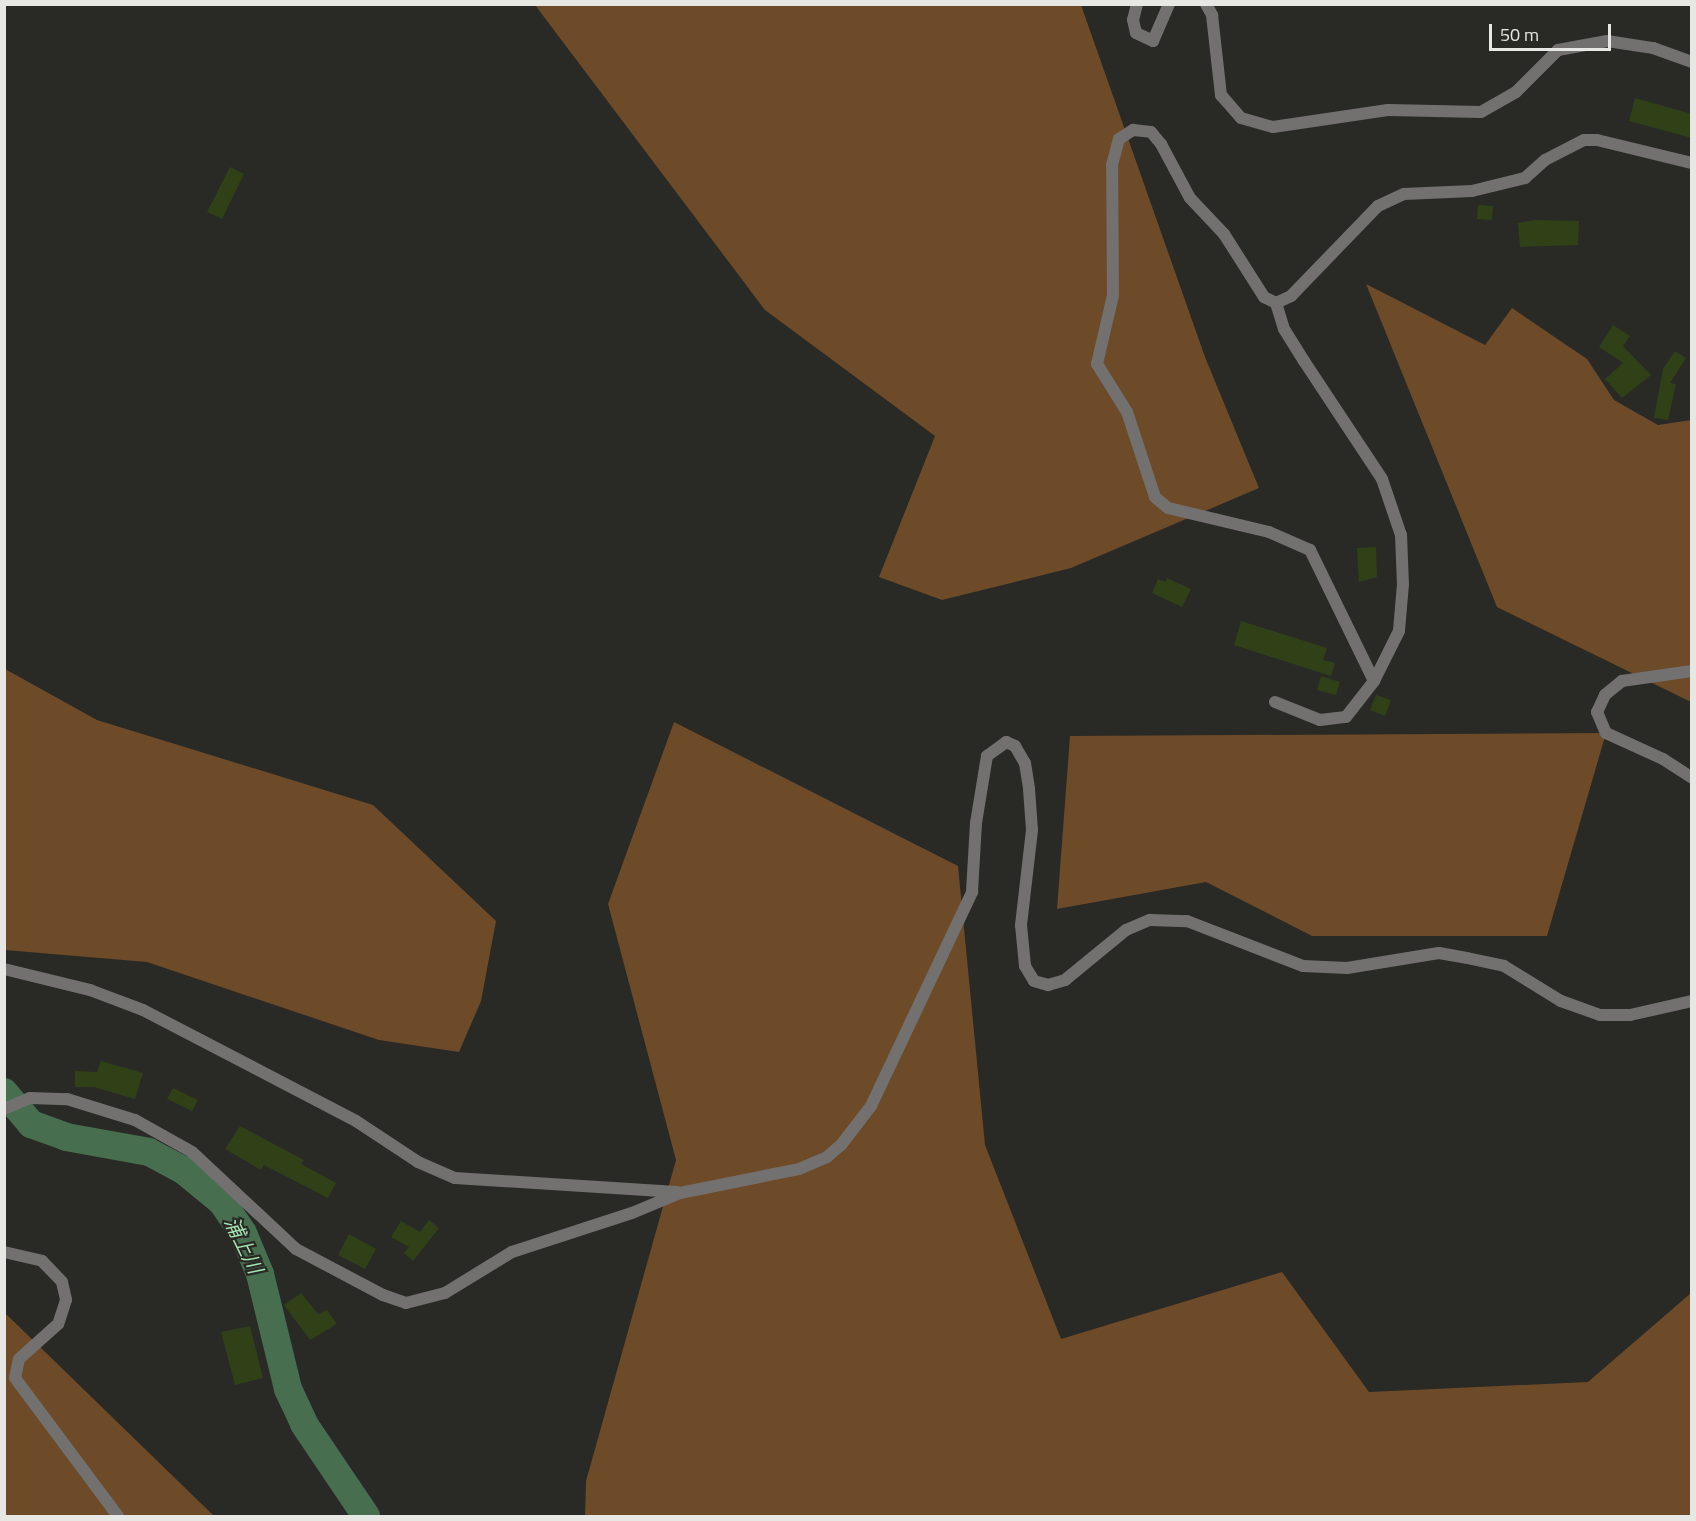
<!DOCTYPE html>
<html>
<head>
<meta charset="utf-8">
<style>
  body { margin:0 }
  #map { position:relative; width:1696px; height:1521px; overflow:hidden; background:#292925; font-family:"Titillium Web","Noto Sans JP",sans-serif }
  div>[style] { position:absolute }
  .forest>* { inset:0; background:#6d4a28 }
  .river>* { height:28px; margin:-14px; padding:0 14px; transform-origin:14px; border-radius:14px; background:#466e4f }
  .building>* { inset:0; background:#304118 }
  .minor>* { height:12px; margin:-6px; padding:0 6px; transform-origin:6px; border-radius:6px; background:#72716f }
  span { translate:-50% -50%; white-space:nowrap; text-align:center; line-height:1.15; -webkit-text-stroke:4.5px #292925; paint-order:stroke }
  .water-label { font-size:20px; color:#a4e5b0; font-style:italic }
  .frame { position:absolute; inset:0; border:6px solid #e7e7e4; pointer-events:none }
  .scale { position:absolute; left:1489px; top:24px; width:122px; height:27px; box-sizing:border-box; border:3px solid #e7e7e4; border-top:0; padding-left:8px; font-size:18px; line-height:21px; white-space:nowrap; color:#e7e7e4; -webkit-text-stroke:4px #292925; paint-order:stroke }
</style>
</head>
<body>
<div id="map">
  <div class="forest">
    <i style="clip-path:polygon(535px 5px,1081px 5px,1205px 357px,1259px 488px,1071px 568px,942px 600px,879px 577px,935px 436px,765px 310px)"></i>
    <i style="clip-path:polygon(1366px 284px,1485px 345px,1512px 308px,1587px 359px,1614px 400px,1658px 425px,1691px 420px,1691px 702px,1497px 607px)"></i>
    <i style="clip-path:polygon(5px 669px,97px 720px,373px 805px,496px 921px,481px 1001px,459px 1052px,379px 1040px,147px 962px,5px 950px)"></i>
    <i style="clip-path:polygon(674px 722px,958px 866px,985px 1145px,1061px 1339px,1282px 1272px,1369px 1392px,1588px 1382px,1691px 1293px,1691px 1516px,585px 1516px,586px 1481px,676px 1160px,608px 904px)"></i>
    <i style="clip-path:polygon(1606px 733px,1547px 936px,1312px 936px,1206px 882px,1057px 909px,1070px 736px)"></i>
    <i style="clip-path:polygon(5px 1313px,214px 1516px,5px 1516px)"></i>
  </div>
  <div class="river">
    <i style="left:4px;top:1092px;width:42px;rotate:49.8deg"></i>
    <i style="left:31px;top:1124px;width:37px;rotate:20deg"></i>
    <i style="left:66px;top:1137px;width:84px;rotate:10.2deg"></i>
    <i style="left:149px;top:1152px;width:38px;rotate:28deg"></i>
    <i style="left:183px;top:1170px;width:50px;rotate:39.4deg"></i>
    <i style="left:222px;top:1202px;width:37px;rotate:56deg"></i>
    <i style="left:243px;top:1233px;width:44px;rotate:67.5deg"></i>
    <i style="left:260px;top:1274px;width:118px;rotate:76.3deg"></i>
    <i style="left:288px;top:1389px;width:38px;rotate:65deg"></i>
    <i style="left:304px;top:1424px;width:111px;rotate:56deg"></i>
  </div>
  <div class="building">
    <i style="clip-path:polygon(1635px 98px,1692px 114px,1692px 138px,1629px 121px)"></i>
    <i style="clip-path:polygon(230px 167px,244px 174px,222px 219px,207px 212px)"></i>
    <i style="clip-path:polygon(1478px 205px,1493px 206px,1492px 220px,1477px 219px)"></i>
    <i style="clip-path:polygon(1534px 220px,1579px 221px,1578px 245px,1520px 247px,1518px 223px)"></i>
    <i style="clip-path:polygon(1613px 325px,1630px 336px,1623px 346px,1651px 375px,1622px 398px,1605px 379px,1623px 363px,1599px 347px)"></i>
    <i style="clip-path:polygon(1675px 351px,1686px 358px,1670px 383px,1676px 384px,1668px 420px,1654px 418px,1663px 369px)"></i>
    <i style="clip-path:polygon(1376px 547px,1377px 577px,1359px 582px,1357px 548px)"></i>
    <i style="clip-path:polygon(1167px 578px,1191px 589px,1182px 607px,1152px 593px,1158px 579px,1166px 582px)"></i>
    <i style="clip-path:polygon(1241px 621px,1327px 648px,1323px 660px,1335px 663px,1331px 676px,1234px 645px)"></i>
    <i style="clip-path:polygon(1321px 676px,1340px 682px,1336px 695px,1317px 690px)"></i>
    <i style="clip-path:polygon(1376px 695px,1391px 700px,1385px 716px,1370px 710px)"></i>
    <i style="clip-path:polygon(101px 1061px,143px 1073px,135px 1099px,94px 1087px,75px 1087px,75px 1071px,97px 1072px)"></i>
    <i style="clip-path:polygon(173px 1088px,198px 1100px,192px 1111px,167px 1099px)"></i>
    <i style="clip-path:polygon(240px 1126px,304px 1160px,301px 1164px,336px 1183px,328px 1198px,264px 1165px,261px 1170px,225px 1149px)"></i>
    <i style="clip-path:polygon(429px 1220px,439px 1228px,413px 1261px,404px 1253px,409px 1247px,391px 1237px,401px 1221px,420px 1232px)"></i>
    <i style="clip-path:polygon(349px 1234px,376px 1249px,365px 1269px,338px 1255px)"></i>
    <i style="clip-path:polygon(301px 1293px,318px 1314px,327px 1310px,337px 1324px,310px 1340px,284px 1305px)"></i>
    <i style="clip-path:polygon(250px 1326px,263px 1378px,235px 1385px,221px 1332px)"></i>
  </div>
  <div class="minor">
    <i style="left:1137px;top:4px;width:16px;rotate:104deg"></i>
    <i style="left:1133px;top:20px;width:13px;rotate:77deg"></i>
    <i style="left:1136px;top:33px;width:19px;rotate:25deg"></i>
    <i style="left:1153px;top:41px;width:40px;rotate:-66.6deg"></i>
    <i style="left:1206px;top:4px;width:13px;rotate:61deg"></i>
    <i style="left:1212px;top:15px;width:81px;rotate:83.6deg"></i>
    <i style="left:1221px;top:95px;width:30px;rotate:49deg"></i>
    <i style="left:1241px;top:118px;width:33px;rotate:16deg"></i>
    <i style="left:1273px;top:127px;width:116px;rotate:-8.4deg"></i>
    <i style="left:1388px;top:110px;width:93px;rotate:1.2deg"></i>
    <i style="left:1481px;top:112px;width:40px;rotate:-29.7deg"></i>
    <i style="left:1516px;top:92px;width:59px;rotate:-45deg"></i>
    <i style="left:1558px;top:50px;width:50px;rotate:-10.4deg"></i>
    <i style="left:1607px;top:41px;width:47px;rotate:8.7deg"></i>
    <i style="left:1653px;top:48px;width:41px;rotate:19.7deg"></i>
    <i style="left:1133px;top:130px;width:18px;rotate:6deg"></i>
    <i style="left:1151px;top:132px;width:16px;rotate:50deg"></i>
    <i style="left:1161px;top:144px;width:61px;rotate:61.8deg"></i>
    <i style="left:1190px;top:198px;width:50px;rotate:46.6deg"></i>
    <i style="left:1224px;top:234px;width:75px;rotate:57.6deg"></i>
    <i style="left:1264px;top:297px;width:13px;rotate:27deg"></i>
    <i style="left:1276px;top:303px;width:27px;rotate:73deg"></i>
    <i style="left:1284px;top:329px;width:38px;rotate:58deg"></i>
    <i style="left:1304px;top:361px;width:141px;rotate:56.5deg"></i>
    <i style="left:1382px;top:479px;width:59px;rotate:71.3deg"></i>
    <i style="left:1401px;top:535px;width:49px;rotate:87.7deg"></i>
    <i style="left:1403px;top:584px;width:47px;rotate:94.9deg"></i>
    <i style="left:1399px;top:631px;width:56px;rotate:116.6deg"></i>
    <i style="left:1374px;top:681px;width:146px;rotate:-116deg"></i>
    <i style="left:1310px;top:550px;width:45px;rotate:-156.3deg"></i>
    <i style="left:1269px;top:532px;width:104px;rotate:-166.6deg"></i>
    <i style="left:1168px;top:508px;width:17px;rotate:-140deg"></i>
    <i style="left:1155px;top:497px;width:89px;rotate:-108.2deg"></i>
    <i style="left:1127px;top:412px;width:57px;rotate:-122deg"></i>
    <i style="left:1097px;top:364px;width:71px;rotate:-76.9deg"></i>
    <i style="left:1113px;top:295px;width:130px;rotate:-90.4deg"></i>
    <i style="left:1112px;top:165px;width:27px;rotate:-75deg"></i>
    <i style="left:1119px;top:139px;width:17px;rotate:-33deg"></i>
    <i style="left:1276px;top:303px;width:17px;rotate:-25deg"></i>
    <i style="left:1291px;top:296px;width:125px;rotate:-46deg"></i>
    <i style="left:1378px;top:206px;width:29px;rotate:-25deg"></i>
    <i style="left:1404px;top:194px;width:68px;rotate:-2.5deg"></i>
    <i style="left:1472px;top:191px;width:55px;rotate:-13.8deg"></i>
    <i style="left:1525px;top:178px;width:27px;rotate:-42deg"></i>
    <i style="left:1545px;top:160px;width:44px;rotate:-27.1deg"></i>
    <i style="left:1584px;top:140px;width:13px"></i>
    <i style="left:1597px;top:140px;width:98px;rotate:13.6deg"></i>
    <i style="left:1692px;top:671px;width:71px;rotate:171.9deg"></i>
    <i style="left:1622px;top:681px;width:22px;rotate:141deg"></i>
    <i style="left:1605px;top:695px;width:19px;rotate:115deg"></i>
    <i style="left:1597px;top:712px;width:23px;rotate:67deg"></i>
    <i style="left:1606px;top:733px;width:63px;rotate:24.5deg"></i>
    <i style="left:1663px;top:759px;width:35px;rotate:33deg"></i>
    <i style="left:1275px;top:702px;width:48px;rotate:21.8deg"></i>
    <i style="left:1320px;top:720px;width:26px;rotate:-7deg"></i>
    <i style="left:1346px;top:717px;width:46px;rotate:-52.1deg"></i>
    <i style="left:4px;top:969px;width:89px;rotate:13.7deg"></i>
    <i style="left:90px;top:990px;width:57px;rotate:20.7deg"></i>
    <i style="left:143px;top:1010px;width:240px;rotate:27.5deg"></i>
    <i style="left:356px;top:1121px;width:74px;rotate:33.5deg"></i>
    <i style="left:418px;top:1162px;width:40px;rotate:23.4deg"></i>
    <i style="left:455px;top:1178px;width:222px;rotate:3.6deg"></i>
    <i style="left:4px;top:1109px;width:28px;rotate:-23deg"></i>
    <i style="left:30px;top:1098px;width:37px;rotate:2deg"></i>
    <i style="left:67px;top:1099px;width:71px;rotate:17.2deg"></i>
    <i style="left:135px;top:1120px;width:65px;rotate:29.3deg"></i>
    <i style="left:192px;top:1152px;width:142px;rotate:43deg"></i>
    <i style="left:296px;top:1249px;width:98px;rotate:27.9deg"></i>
    <i style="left:383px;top:1295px;width:24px;rotate:19deg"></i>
    <i style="left:406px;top:1303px;width:40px;rotate:-14.4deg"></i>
    <i style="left:445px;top:1293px;width:79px;rotate:-31.5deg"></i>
    <i style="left:512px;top:1252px;width:126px;rotate:-18deg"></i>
    <i style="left:632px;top:1213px;width:52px;rotate:-22.6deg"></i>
    <i style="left:680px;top:1193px;width:121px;rotate:-11.4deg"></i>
    <i style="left:799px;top:1169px;width:30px;rotate:-23deg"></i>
    <i style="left:827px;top:1157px;width:18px;rotate:-41deg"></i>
    <i style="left:841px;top:1145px;width:49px;rotate:-52.4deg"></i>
    <i style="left:871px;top:1106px;width:237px;rotate:-64.7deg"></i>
    <i style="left:972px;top:892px;width:69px;rotate:-86.7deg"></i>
    <i style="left:976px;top:823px;width:68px;rotate:-80.7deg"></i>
    <i style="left:987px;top:756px;width:24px;rotate:-36deg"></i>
    <i style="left:1006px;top:742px;width:10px;rotate:24deg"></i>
    <i style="left:1015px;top:746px;width:20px;rotate:60deg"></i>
    <i style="left:1025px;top:763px;width:26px;rotate:81deg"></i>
    <i style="left:1029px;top:789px;width:41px;rotate:85.8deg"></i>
    <i style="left:1032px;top:830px;width:96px;rotate:96.6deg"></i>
    <i style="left:1021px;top:925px;width:41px;rotate:84.4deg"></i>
    <i style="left:1025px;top:966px;width:17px;rotate:59deg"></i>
    <i style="left:1034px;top:981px;width:15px;rotate:16deg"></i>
    <i style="left:1048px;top:985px;width:18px;rotate:-16deg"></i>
    <i style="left:1065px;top:980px;width:79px;rotate:-39.3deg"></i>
    <i style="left:1126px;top:930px;width:26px;rotate:-23deg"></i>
    <i style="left:1150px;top:920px;width:37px;rotate:2deg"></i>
    <i style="left:1187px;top:921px;width:124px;rotate:21.2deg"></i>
    <i style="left:1303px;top:966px;width:44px;rotate:2.6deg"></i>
    <i style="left:1347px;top:968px;width:93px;rotate:-9.3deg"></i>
    <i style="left:1439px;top:953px;width:28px;rotate:10deg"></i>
    <i style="left:1467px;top:958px;width:38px;rotate:12deg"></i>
    <i style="left:1504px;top:966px;width:67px;rotate:31.6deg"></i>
    <i style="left:1561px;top:1001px;width:41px;rotate:19.7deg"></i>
    <i style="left:1600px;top:1015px;width:30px"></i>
    <i style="left:1630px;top:1015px;width:64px;rotate:-12.7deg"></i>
    <i style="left:4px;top:1252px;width:39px;rotate:13deg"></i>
    <i style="left:42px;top:1261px;width:29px;rotate:46deg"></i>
    <i style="left:62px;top:1282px;width:18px;rotate:77deg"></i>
    <i style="left:66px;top:1300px;width:25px;rotate:108deg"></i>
    <i style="left:58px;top:1324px;width:52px;rotate:138.1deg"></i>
    <i style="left:19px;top:1359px;width:19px;rotate:102deg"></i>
    <i style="left:15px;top:1378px;width:172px;rotate:53.3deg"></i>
  </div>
  <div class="water-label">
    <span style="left:244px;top:1245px;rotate:64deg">浦上川</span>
  </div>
  <div class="frame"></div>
  <div class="scale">50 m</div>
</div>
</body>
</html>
